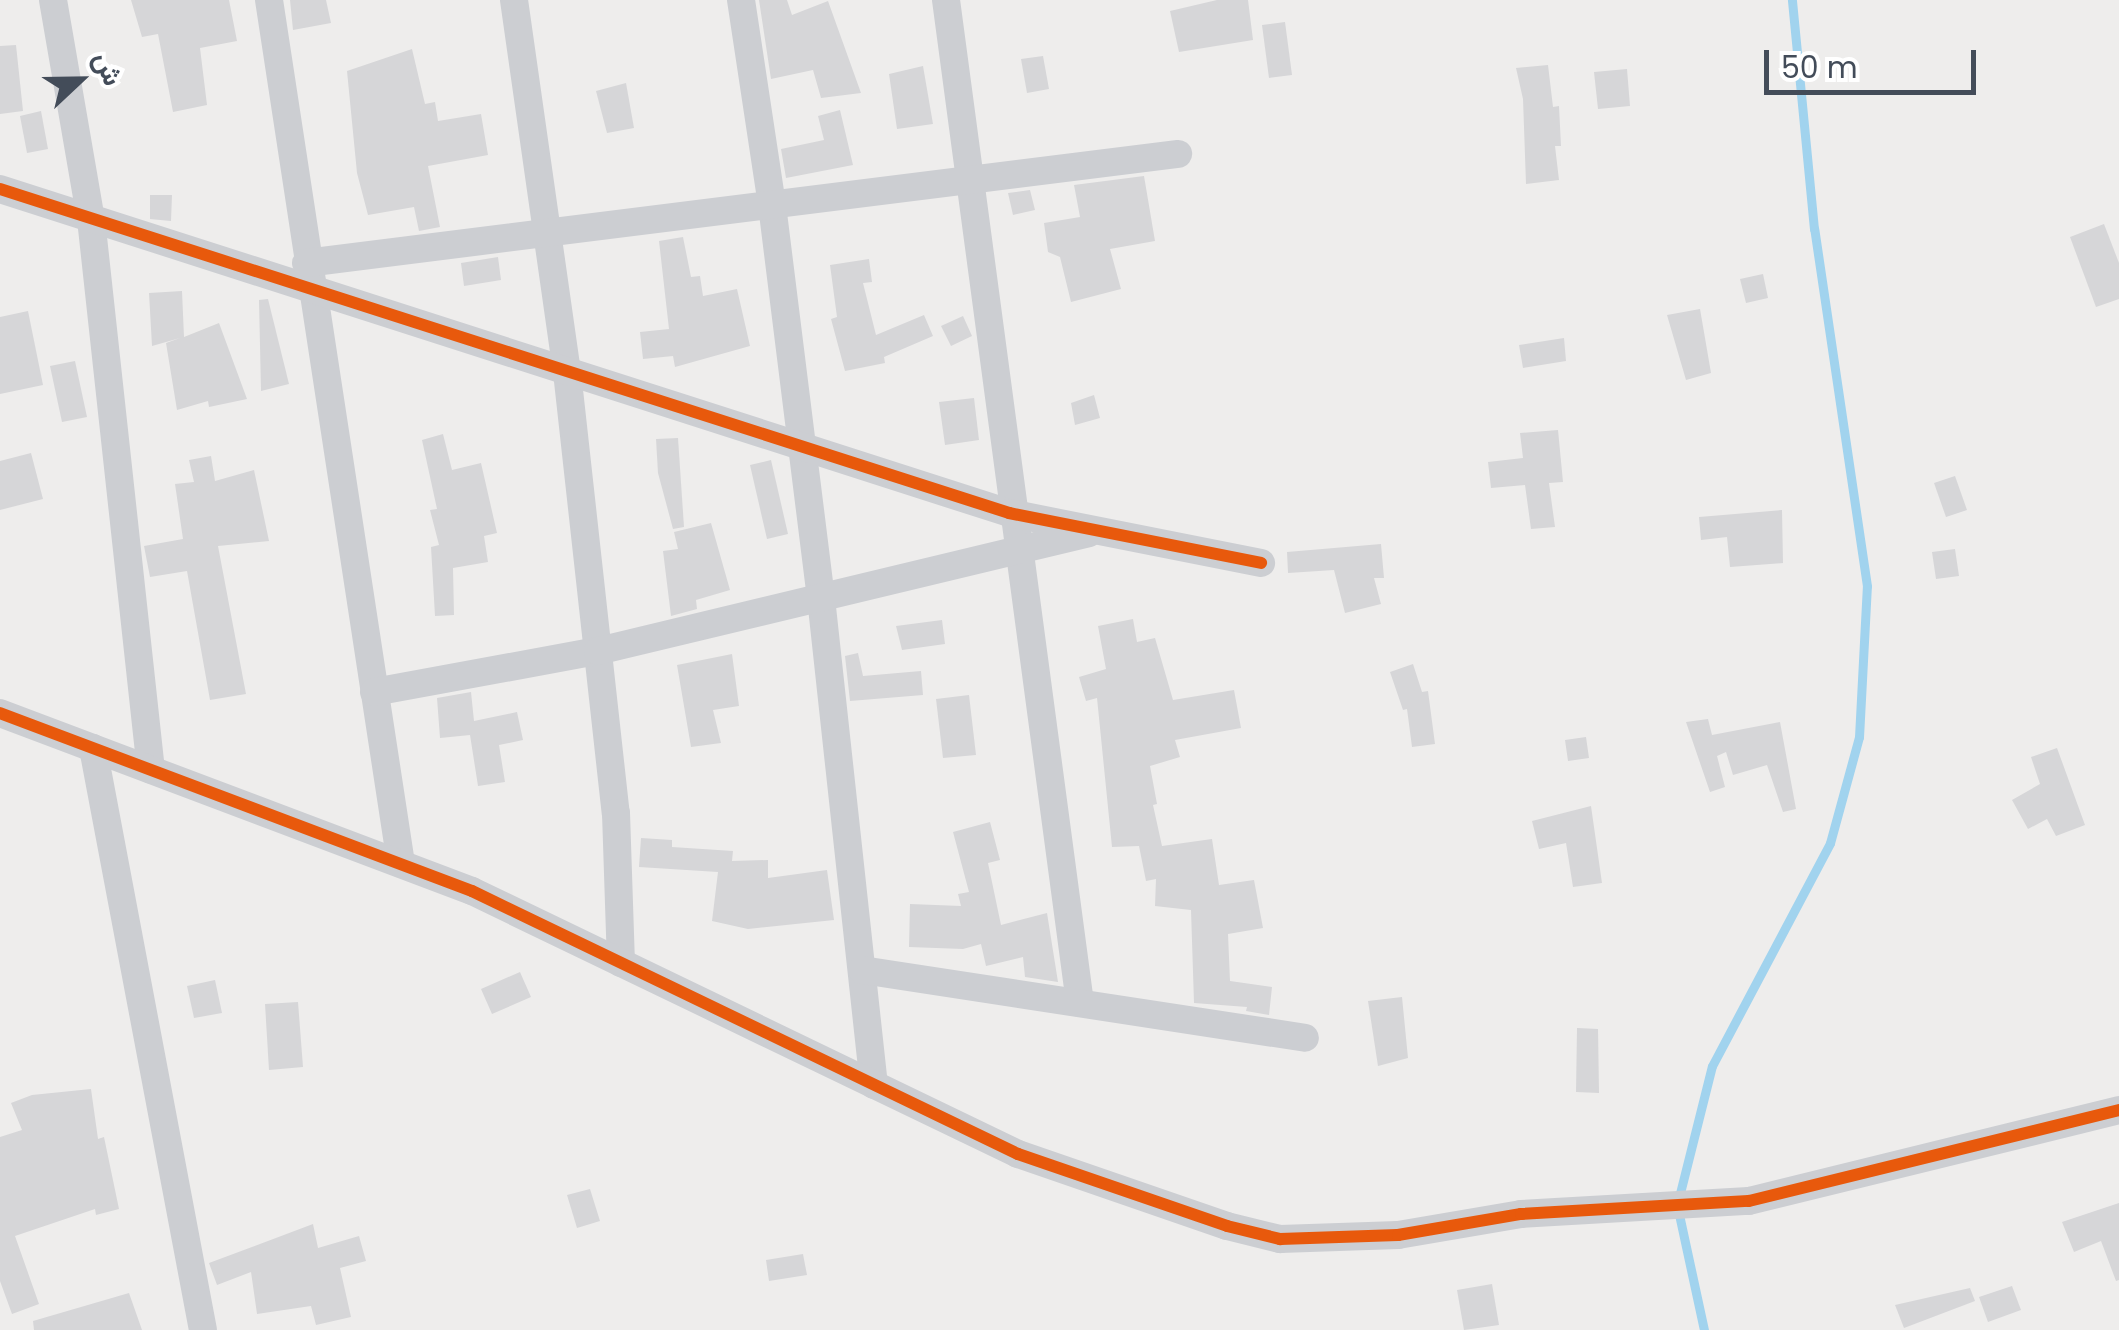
<!DOCTYPE html>
<html>
<head>
<meta charset="utf-8">
<style>
  body { margin:0 }
  #map { position:relative; width:2119px; height:1330px; overflow:hidden; background:#eeedec; font-family:Poppins,Vazirmatn,sans-serif }
  div>[style] { position:absolute }
  .stream>* { height:9px; margin:-4.5px; padding:0 4.5px; transform-origin:4.5px; border-radius:4.5px; background:#a1d3ee }
  .building>* { inset:0; background:#d6d6d8 }
  .street>* { height:28px; margin:-14px; padding:0 14px; transform-origin:14px; border-radius:14px; background:#ccced2 }
  .cycleway>* { height:12px; margin:-6px; padding:0 6px; transform-origin:6px; border-radius:6px; background:#e8590c }
  span { translate:-50% -50%; white-space:nowrap; text-align:center; line-height:1.15; -webkit-text-stroke:8px #fff; paint-order:stroke }
  .north { position:absolute; left:30px; top:30px; width:100px; height:100px; -webkit-text-stroke:8px #fff; paint-order:stroke; rotate:68deg; font-size:28px; font-weight:700; line-height:40px; text-align:center; color:#434c59 }
  .north::after { content:''; display:block; margin:auto; width:35px; height:45px; background:#434c59; clip-path:polygon(50% 0,100% 100%,50% 72%,0 100%) }
  .scale { position:absolute; left:1764px; top:50px; width:212px; height:45px; box-sizing:border-box; border:5px solid #434c59; border-top:0; padding-left:12px; font-size:30px; line-height:35px; white-space:nowrap; color:#434c59; -webkit-text-stroke:8px #fff; paint-order:stroke }
</style>
</head>
<body>
<div id="map">
  <div class="stream">
    <i style="left:1704px;top:1330px;width:128px;rotate:-102.2deg"></i>
    <i style="left:1677px;top:1205px;width:143px;rotate:-75.9deg"></i>
    <i style="left:1712px;top:1066px;width:252px;rotate:-62.1deg"></i>
    <i style="left:1830px;top:843px;width:110px;rotate:-74.7deg"></i>
    <i style="left:1859px;top:737px;width:151px;rotate:-87deg"></i>
    <i style="left:1867px;top:586px;width:361px;rotate:-98.4deg"></i>
    <i style="left:1814px;top:229px;width:230px;rotate:-95.5deg"></i>
  </div>
  <div class="building">
    <i style="clip-path:polygon(131px 0,229px 0,237px 41px,200px 48px,207px 105px,173px 112px,158px 34px,142px 37px)"></i>
    <i style="clip-path:polygon(290px 0,326px 0,331px 23px,293px 30px)"></i>
    <i style="clip-path:polygon(759px 0,787px 0,792px 15px,828px 1px,861px 93px,821px 98px,813px 70px,771px 79px)"></i>
    <i style="clip-path:polygon(1217px 0,1248px 0,1253px 40px,1179px 52px,1170px 11px)"></i>
    <i style="clip-path:polygon(1285px 22px,1292px 75px,1269px 78px,1262px 25px)"></i>
    <i style="clip-path:polygon(16px 45px,23px 111px,0 114px,0 46px)"></i>
    <i style="clip-path:polygon(412px 49px,425px 104px,435px 102px,438px 121px,481px 114px,488px 155px,428px 166px,440px 227px,419px 231px,414px 207px,368px 215px,357px 173px,347px 71px)"></i>
    <i style="clip-path:polygon(1043px 56px,1049px 89px,1027px 93px,1021px 59px)"></i>
    <i style="clip-path:polygon(1548px 65px,1553px 107px,1559px 106px,1561px 146px,1555px 146px,1559px 180px,1526px 184px,1523px 99px,1516px 68px)"></i>
    <i style="clip-path:polygon(923px 66px,933px 124px,897px 129px,889px 74px)"></i>
    <i style="clip-path:polygon(1627px 69px,1630px 106px,1598px 109px,1594px 72px)"></i>
    <i style="clip-path:polygon(626px 83px,634px 128px,607px 133px,596px 91px)"></i>
    <i style="clip-path:polygon(840px 110px,853px 165px,786px 178px,781px 149px,824px 140px,818px 116px)"></i>
    <i style="clip-path:polygon(41px 111px,48px 149px,27px 153px,20px 116px)"></i>
    <i style="clip-path:polygon(1144px 176px,1155px 241px,1110px 249px,1121px 289px,1071px 302px,1060px 257px,1048px 252px,1044px 223px,1080px 217px,1074px 185px)"></i>
    <i style="clip-path:polygon(1030px 190px,1035px 210px,1013px 215px,1008px 193px)"></i>
    <i style="clip-path:polygon(150px 195px,172px 195px,171px 221px,150px 219px)"></i>
    <i style="clip-path:polygon(2104px 224px,2119px 263px,2119px 299px,2096px 307px,2070px 237px)"></i>
    <i style="clip-path:polygon(683px 237px,691px 277px,700px 276px,703px 296px,737px 289px,750px 346px,675px 367px,673px 356px,643px 359px,640px 332px,669px 329px,659px 241px)"></i>
    <i style="clip-path:polygon(498px 257px,501px 280px,464px 286px,461px 263px)"></i>
    <i style="clip-path:polygon(869px 259px,872px 282px,863px 283px,876px 335px,924px 315px,933px 336px,884px 357px,885px 363px,845px 371px,831px 319px,837px 317px,830px 265px)"></i>
    <i style="clip-path:polygon(1763px 274px,1768px 298px,1746px 303px,1740px 279px)"></i>
    <i style="clip-path:polygon(182px 291px,184px 337px,219px 323px,247px 399px,209px 407px,208px 401px,177px 410px,166px 343px,180px 338px,152px 346px,149px 293px)"></i>
    <i style="clip-path:polygon(268px 299px,289px 384px,261px 391px,259px 300px)"></i>
    <i style="clip-path:polygon(1700px 309px,1711px 373px,1686px 380px,1667px 315px)"></i>
    <i style="clip-path:polygon(28px 311px,43px 385px,0 394px,0 317px)"></i>
    <i style="clip-path:polygon(963px 316px,972px 336px,951px 346px,941px 326px)"></i>
    <i style="clip-path:polygon(1564px 338px,1566px 361px,1523px 368px,1519px 345px)"></i>
    <i style="clip-path:polygon(75px 361px,87px 417px,62px 422px,50px 366px)"></i>
    <i style="clip-path:polygon(1094px 395px,1100px 418px,1075px 425px,1071px 403px)"></i>
    <i style="clip-path:polygon(974px 398px,979px 440px,945px 445px,939px 402px)"></i>
    <i style="clip-path:polygon(1558px 430px,1563px 482px,1549px 483px,1555px 527px,1531px 529px,1525px 485px,1491px 488px,1488px 462px,1523px 458px,1520px 433px)"></i>
    <i style="clip-path:polygon(443px 434px,452px 470px,481px 463px,497px 533px,484px 536px,488px 562px,453px 568px,454px 615px,435px 616px,431px 547px,439px 545px,430px 510px,437px 509px,422px 440px)"></i>
    <i style="clip-path:polygon(678px 438px,684px 527px,673px 529px,658px 473px,656px 439px)"></i>
    <i style="clip-path:polygon(31px 453px,43px 499px,0 510px,0 461px)"></i>
    <i style="clip-path:polygon(211px 456px,215px 481px,254px 470px,269px 541px,218px 546px,246px 694px,210px 700px,187px 571px,150px 577px,144px 546px,183px 539px,175px 484px,194px 482px,189px 460px)"></i>
    <i style="clip-path:polygon(771px 460px,788px 534px,767px 539px,750px 465px)"></i>
    <i style="clip-path:polygon(1955px 476px,1967px 510px,1946px 517px,1934px 483px)"></i>
    <i style="clip-path:polygon(1782px 510px,1783px 563px,1730px 567px,1727px 537px,1701px 540px,1699px 517px)"></i>
    <i style="clip-path:polygon(711px 523px,730px 590px,696px 600px,697px 609px,671px 616px,663px 551px,678px 549px,674px 532px)"></i>
    <i style="clip-path:polygon(1381px 544px,1384px 578px,1374px 578px,1381px 604px,1345px 613px,1334px 570px,1288px 573px,1287px 552px)"></i>
    <i style="clip-path:polygon(1955px 549px,1959px 576px,1936px 579px,1932px 552px)"></i>
    <i style="clip-path:polygon(1133px 619px,1137px 642px,1155px 638px,1173px 700px,1234px 690px,1241px 728px,1175px 740px,1180px 757px,1150px 766px,1157px 804px,1153px 805px,1162px 846px,1212px 839px,1219px 885px,1254px 880px,1263px 928px,1228px 934px,1230px 981px,1272px 987px,1269px 1015px,1246px 1011px,1247px 1007px,1194px 1003px,1191px 910px,1155px 906px,1156px 879px,1146px 881px,1139px 846px,1112px 847px,1097px 698px,1086px 701px,1079px 677px,1106px 669px,1098px 626px)"></i>
    <i style="clip-path:polygon(942px 620px,945px 644px,902px 650px,896px 626px)"></i>
    <i style="clip-path:polygon(858px 653px,863px 676px,921px 671px,923px 695px,850px 701px,845px 656px)"></i>
    <i style="clip-path:polygon(732px 654px,739px 706px,713px 710px,721px 743px,691px 747px,677px 665px)"></i>
    <i style="clip-path:polygon(1413px 664px,1422px 692px,1428px 691px,1435px 744px,1412px 747px,1407px 709px,1403px 710px,1390px 672px)"></i>
    <i style="clip-path:polygon(471px 692px,474px 721px,517px 712px,523px 740px,499px 745px,505px 782px,478px 786px,470px 735px,440px 738px,437px 698px)"></i>
    <i style="clip-path:polygon(969px 695px,976px 755px,943px 758px,936px 699px)"></i>
    <i style="clip-path:polygon(1708px 719px,1712px 735px,1780px 722px,1796px 809px,1783px 812px,1767px 765px,1733px 775px,1726px 752px,1717px 756px,1725px 787px,1710px 792px,1686px 722px)"></i>
    <i style="clip-path:polygon(1586px 737px,1589px 758px,1568px 761px,1565px 740px)"></i>
    <i style="clip-path:polygon(2057px 748px,2085px 825px,2056px 836px,2047px 819px,2028px 829px,2012px 800px,2040px 784px,2031px 757px)"></i>
    <i style="clip-path:polygon(1591px 806px,1602px 883px,1573px 887px,1566px 843px,1539px 849px,1532px 821px)"></i>
    <i style="clip-path:polygon(990px 822px,1000px 860px,988px 863px,1001px 925px,1047px 913px,1058px 982px,1025px 977px,1023px 957px,986px 966px,981px 944px,963px 949px,909px 947px,910px 904px,961px 906px,958px 894px,969px 892px,953px 832px)"></i>
    <i style="clip-path:polygon(641px 838px,672px 840px,672px 847px,733px 851px,732px 861px,768px 860px,768px 878px,827px 870px,834px 920px,748px 929px,712px 921px,718px 872px,639px 867px)"></i>
    <i style="clip-path:polygon(520px 972px,531px 997px,492px 1014px,481px 989px)"></i>
    <i style="clip-path:polygon(215px 980px,222px 1013px,194px 1018px,187px 986px)"></i>
    <i style="clip-path:polygon(1402px 997px,1408px 1058px,1378px 1066px,1368px 1001px)"></i>
    <i style="clip-path:polygon(298px 1002px,303px 1067px,269px 1070px,265px 1004px)"></i>
    <i style="clip-path:polygon(1577px 1028px,1598px 1029px,1599px 1093px,1576px 1092px)"></i>
    <i style="clip-path:polygon(91px 1089px,98px 1139px,104px 1137px,119px 1209px,96px 1215px,95px 1209px,15px 1236px,39px 1304px,12px 1314px,0 1281px,0 1137px,22px 1130px,11px 1103px,32px 1095px)"></i>
    <i style="clip-path:polygon(590px 1189px,600px 1221px,577px 1228px,567px 1195px)"></i>
    <i style="clip-path:polygon(2119px 1203px,2119px 1280px,2116px 1281px,2101px 1241px,2074px 1252px,2062px 1222px)"></i>
    <i style="clip-path:polygon(313px 1224px,318px 1248px,359px 1236px,366px 1261px,340px 1268px,351px 1317px,316px 1325px,311px 1306px,257px 1314px,251px 1272px,217px 1285px,209px 1263px)"></i>
    <i style="clip-path:polygon(803px 1254px,807px 1275px,769px 1281px,766px 1260px)"></i>
    <i style="clip-path:polygon(1492px 1284px,1499px 1325px,1464px 1330px,1457px 1290px)"></i>
    <i style="clip-path:polygon(2012px 1286px,2021px 1310px,1988px 1322px,1979px 1297px)"></i>
    <i style="clip-path:polygon(1970px 1288px,1975px 1301px,1904px 1328px,1895px 1305px)"></i>
    <i style="clip-path:polygon(129px 1293px,142px 1330px,34px 1330px,33px 1321px)"></i>
  </div>
  <div class="street">
    <i style="left:53px;top:0;width:222px;rotate:80.2deg"></i>
    <i style="left:91px;top:219px;width:554px;rotate:83.79deg"></i>
    <i style="left:269px;top:0;width:874px;rotate:81.31deg"></i>
    <i style="left:514px;top:0;width:376px;rotate:81.9deg"></i>
    <i style="left:567px;top:372px;width:444px;rotate:83.7deg"></i>
    <i style="left:616px;top:813px;width:150px;rotate:88.1deg"></i>
    <i style="left:741px;top:0;width:207px;rotate:81.4deg"></i>
    <i style="left:772px;top:205px;width:396px;rotate:82.9deg"></i>
    <i style="left:821px;top:598px;width:490px;rotate:83.8deg"></i>
    <i style="left:946px;top:0;width:1012px;rotate:82.39deg"></i>
    <i style="left:0;top:189px;width:1060px;rotate:17.8deg"></i>
    <i style="left:1009px;top:513px;width:257px;rotate:11.2deg"></i>
    <i style="left:306px;top:263px;width:879px;rotate:-7.13deg"></i>
    <i style="left:374px;top:692px;width:228px;rotate:-10.4deg"></i>
    <i style="left:598px;top:651px;width:505px;rotate:-13.51deg"></i>
    <i style="left:0;top:713px;width:504px;rotate:20.66deg"></i>
    <i style="left:472px;top:891px;width:606px;rotate:25.72deg"></i>
    <i style="left:1018px;top:1154px;width:221px;rotate:19deg"></i>
    <i style="left:1227px;top:1226px;width:55px;rotate:13.8deg"></i>
    <i style="left:1280px;top:1239px;width:118px;rotate:-1.9deg"></i>
    <i style="left:1398px;top:1235px;width:125px;rotate:-9.7deg"></i>
    <i style="left:1521px;top:1214px;width:228px;rotate:-3.3deg"></i>
    <i style="left:1749px;top:1201px;width:381px;rotate:-13.8deg"></i>
    <i style="left:93px;top:748px;width:592px;rotate:79.3deg"></i>
    <i style="left:862px;top:970px;width:448px;rotate:8.7deg"></i>
  </div>
  <div class="cycleway">
    <i style="left:0;top:189px;width:1060px;rotate:17.8deg"></i>
    <i style="left:1009px;top:513px;width:257px;rotate:11.2deg"></i>
    <i style="left:0;top:713px;width:504px;rotate:20.66deg"></i>
    <i style="left:472px;top:891px;width:606px;rotate:25.72deg"></i>
    <i style="left:1018px;top:1154px;width:221px;rotate:19deg"></i>
    <i style="left:1227px;top:1226px;width:55px;rotate:13.8deg"></i>
    <i style="left:1280px;top:1239px;width:118px;rotate:-1.9deg"></i>
    <i style="left:1398px;top:1235px;width:125px;rotate:-9.7deg"></i>
    <i style="left:1521px;top:1214px;width:228px;rotate:-3.3deg"></i>
    <i style="left:1749px;top:1201px;width:381px;rotate:-13.8deg"></i>
  </div>
  <div class="north">ش</div>
  <div class="scale">50 m</div>
</div>
</body>
</html>
